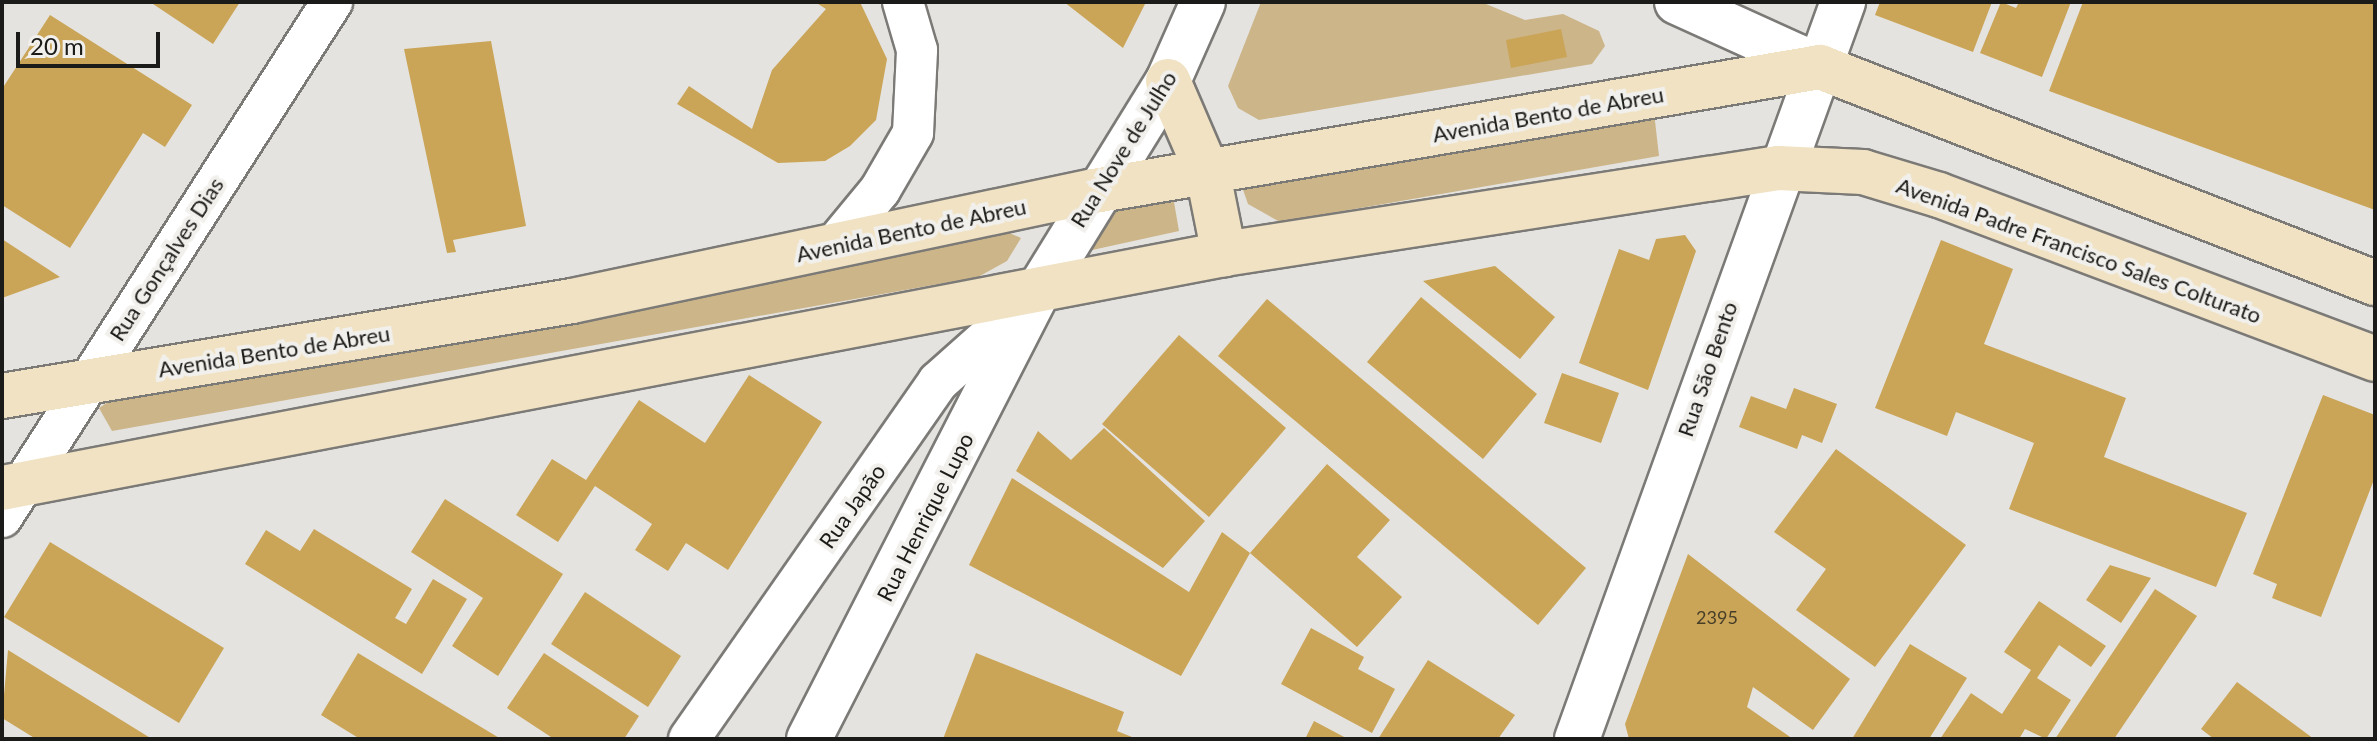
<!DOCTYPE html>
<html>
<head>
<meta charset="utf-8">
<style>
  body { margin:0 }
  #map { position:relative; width:2377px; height:741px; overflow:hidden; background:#e5e3df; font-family:Lato,sans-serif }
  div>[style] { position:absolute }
  .green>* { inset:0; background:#ccb589 }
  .building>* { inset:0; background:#caa557 }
  .roads { filter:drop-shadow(2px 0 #7c7a77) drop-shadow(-2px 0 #7c7a77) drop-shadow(0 2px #7c7a77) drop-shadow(0 -2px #7c7a77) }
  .minor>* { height:40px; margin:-20px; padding:0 20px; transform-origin:20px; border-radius:20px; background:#fff }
  .tertiary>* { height:44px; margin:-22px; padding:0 22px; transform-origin:22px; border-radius:22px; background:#fff }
  .secondary>* { height:44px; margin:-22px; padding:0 22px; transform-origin:22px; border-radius:22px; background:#f0e2c3 }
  span { translate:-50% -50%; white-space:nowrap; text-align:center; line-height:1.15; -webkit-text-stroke:8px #f2f0ec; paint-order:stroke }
  .number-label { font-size:18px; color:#473e28 }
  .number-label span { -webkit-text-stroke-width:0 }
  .street-label { font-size:22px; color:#1b1b19 }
  .frame { position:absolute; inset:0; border:4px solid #1b1b19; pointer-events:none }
  .scale { position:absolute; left:16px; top:32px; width:144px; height:36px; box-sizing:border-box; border:4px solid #1b1b19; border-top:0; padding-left:10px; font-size:24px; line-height:28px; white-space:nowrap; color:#1b1b19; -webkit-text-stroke:6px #f2f0ec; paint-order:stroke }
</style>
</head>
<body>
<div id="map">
  <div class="green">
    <i style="clip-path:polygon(1261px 2px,1481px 2px,1525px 20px,1563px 14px,1599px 31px,1605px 46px,1592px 64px,1259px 120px,1238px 108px,1228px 86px)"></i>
    <i style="clip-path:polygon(1654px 112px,1659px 156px,1280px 222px,1248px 204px,1241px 184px)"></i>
    <i style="clip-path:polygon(1174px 202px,1179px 231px,1083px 252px,1107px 210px)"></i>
    <i style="clip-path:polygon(998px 228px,1021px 238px,1007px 261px,978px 277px,112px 431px,99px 408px,120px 394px)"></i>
  </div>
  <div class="building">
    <i style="clip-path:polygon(150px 2px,240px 2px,213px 44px)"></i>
    <i style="clip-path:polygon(815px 2px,860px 2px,887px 59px,876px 120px,850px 146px,825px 161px,778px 163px,677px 104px,689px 86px,752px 129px,772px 70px,826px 9px)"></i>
    <i style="clip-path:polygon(1064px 2px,1146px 2px,1123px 48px)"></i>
    <i style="clip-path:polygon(1880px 2px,1992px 2px,1973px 52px,1875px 15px)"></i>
    <i style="clip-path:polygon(2001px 2px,2016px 8px,2019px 2px,2071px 2px,2042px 77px,1980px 53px)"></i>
    <i style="clip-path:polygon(2083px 2px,2375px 2px,2375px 210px,2049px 91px)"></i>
    <i style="clip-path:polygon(50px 15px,192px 105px,165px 147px,143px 133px,70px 248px,2px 205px,2px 89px)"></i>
    <i style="clip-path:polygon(1561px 29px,1567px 57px,1511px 68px,1506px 40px)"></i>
    <i style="clip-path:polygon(491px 41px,526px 226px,453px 240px,456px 252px,447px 253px,404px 49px)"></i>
    <i style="clip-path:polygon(1685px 235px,1696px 251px,1648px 390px,1579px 363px,1619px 249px,1649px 260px,1656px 239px)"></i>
    <i style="clip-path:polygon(2px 239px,60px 277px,2px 298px)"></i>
    <i style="clip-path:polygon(1941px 240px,2013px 269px,1984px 344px,2126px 398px,2104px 457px,2247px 513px,2216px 587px,2009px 509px,2034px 443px,1956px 412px,1947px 436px,1875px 408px)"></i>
    <i style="clip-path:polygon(1495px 266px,1555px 317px,1520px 359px,1423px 281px)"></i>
    <i style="clip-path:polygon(1421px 297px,1537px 394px,1483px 459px,1367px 362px)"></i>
    <i style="clip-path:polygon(1267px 299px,1586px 568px,1538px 625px,1218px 356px)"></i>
    <i style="clip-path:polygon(1179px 335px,1286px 428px,1209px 517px,1102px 424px)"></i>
    <i style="clip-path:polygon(1562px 373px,1619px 393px,1601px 443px,1544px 423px)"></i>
    <i style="clip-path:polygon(749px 375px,822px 422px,728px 570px,686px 543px,668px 571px,635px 550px,652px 524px,595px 486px,558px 542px,516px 515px,552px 459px,586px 480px,639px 400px,705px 443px)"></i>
    <i style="clip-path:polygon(1794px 388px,1837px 404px,1822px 443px,1802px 435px,1797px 449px,1739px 427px,1751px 396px,1786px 409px)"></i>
    <i style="clip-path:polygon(2323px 395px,2375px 415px,2375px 477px,2321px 617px,2272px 598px,2277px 584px,2253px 574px)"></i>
    <i style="clip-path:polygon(1104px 428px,1205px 521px,1163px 568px,1016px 471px,1038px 431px,1071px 460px)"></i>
    <i style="clip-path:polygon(1836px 449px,1966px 545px,1875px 667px,1796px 610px,1826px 569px,1774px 532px)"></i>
    <i style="clip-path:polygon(1327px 464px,1390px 520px,1357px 557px,1402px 597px,1357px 647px,1250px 553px)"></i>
    <i style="clip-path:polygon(1012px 478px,1189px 592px,1222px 532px,1250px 553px,1181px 676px,969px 565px)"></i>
    <i style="clip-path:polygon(445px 499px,563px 574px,498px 676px,452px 646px,483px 598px,411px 552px)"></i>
    <i style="clip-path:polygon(314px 529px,412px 589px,395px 618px,406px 624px,433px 579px,467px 599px,422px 674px,245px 564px,266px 530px,300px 551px)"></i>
    <i style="clip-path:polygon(50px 542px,224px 648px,179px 723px,4px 617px)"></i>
    <i style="clip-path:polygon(1688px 554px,1850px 679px,1813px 730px,1753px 687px,1747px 707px,1793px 739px,1629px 739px,1625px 724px)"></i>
    <i style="clip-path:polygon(2110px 565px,2151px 578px,2121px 623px,2086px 600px)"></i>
    <i style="clip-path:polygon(2155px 589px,2197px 616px,2114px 739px,2055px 739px)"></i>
    <i style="clip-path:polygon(585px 592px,681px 656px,648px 707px,551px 644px)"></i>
    <i style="clip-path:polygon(2039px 601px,2106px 646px,2091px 667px,2059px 645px,2037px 678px,2071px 700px,2046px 739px,2025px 729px,2019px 739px,1940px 739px,1971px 693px,2002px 714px,2031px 670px,2004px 652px)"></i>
    <i style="clip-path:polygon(1311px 628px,1364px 657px,1358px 669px,1395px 689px,1372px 733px,1281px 684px)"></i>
    <i style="clip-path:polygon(1910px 644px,1967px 678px,1929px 739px,1852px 739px)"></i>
    <i style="clip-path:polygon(8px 650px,152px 739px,36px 739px,2px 718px)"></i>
    <i style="clip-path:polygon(358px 653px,501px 739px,360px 739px,321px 715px)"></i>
    <i style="clip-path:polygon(544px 653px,639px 716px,624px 739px,554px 739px,507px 708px)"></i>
    <i style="clip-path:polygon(976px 653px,1124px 712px,1117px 731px,1137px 739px,943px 739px)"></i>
    <i style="clip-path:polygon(1428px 660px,1515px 715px,1498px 739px,1378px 739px)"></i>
    <i style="clip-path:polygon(2237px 682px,2314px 739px,2214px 739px,2201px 729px)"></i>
    <i style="clip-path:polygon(1314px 721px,1348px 739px,1305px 739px)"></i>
  </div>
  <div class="roads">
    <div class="minor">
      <i style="left:833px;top:247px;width:74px;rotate:-50.5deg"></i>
      <i style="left:880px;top:190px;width:66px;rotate:-59.9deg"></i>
      <i style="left:913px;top:133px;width:83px;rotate:-87.2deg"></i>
      <i style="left:917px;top:50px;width:50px;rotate:-106.3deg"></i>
      <i style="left:2px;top:517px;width:612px;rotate:-57.35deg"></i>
      <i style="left:689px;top:739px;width:435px;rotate:-55.1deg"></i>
      <i style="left:938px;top:382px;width:125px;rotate:-41.7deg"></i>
    </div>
    <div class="tertiary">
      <i style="left:1677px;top:2px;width:157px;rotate:24.4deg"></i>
      <i style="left:809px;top:739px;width:501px;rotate:-62.92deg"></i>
      <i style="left:1037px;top:293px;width:249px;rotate:-58.3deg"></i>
      <i style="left:1168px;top:81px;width:86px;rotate:-66.1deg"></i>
      <i style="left:1577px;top:739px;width:784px;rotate:-70.15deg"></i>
    </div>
    <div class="secondary">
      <i style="left:1168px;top:81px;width:101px;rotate:66.7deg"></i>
      <i style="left:1208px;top:174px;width:82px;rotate:78.7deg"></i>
      <i style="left:2px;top:396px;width:578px;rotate:-9.46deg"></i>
      <i style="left:572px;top:301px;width:533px;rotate:-11.9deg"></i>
      <i style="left:1094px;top:191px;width:737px;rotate:-9.69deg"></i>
      <i style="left:1820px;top:67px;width:596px;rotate:21.27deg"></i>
      <i style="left:2px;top:488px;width:1244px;rotate:-10.84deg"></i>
      <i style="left:1224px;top:254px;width:561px;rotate:-8.82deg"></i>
      <i style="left:1778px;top:168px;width:85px;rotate:2.7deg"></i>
      <i style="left:1863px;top:172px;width:79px;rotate:16.8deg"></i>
      <i style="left:1939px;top:195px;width:466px;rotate:20.6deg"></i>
    </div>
  </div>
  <div class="number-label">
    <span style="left:1717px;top:617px">2395</span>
  </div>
  <div class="street-label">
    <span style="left:1548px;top:114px;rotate:-10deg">Avenida Bento de Abreu</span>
    <span style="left:1123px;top:149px;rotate:-58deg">Rua Nove de Julho</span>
    <span style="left:911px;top:230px;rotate:-12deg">Avenida Bento de Abreu</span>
    <span style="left:2079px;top:250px;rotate:20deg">Avenida Padre Francisco Sales Colturato</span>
    <span style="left:166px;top:259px;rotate:-57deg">Rua Gonçalves Dias</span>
    <span style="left:274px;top:351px;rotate:-9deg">Avenida Bento de Abreu</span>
    <span style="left:1707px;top:369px;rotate:-71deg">Rua São Bento</span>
    <span style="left:852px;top:506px;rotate:-55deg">Rua Japão</span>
    <span style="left:925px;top:517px;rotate:-63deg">Rua Henrique Lupo</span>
  </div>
  <div class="frame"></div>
  <div class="scale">20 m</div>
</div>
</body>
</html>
